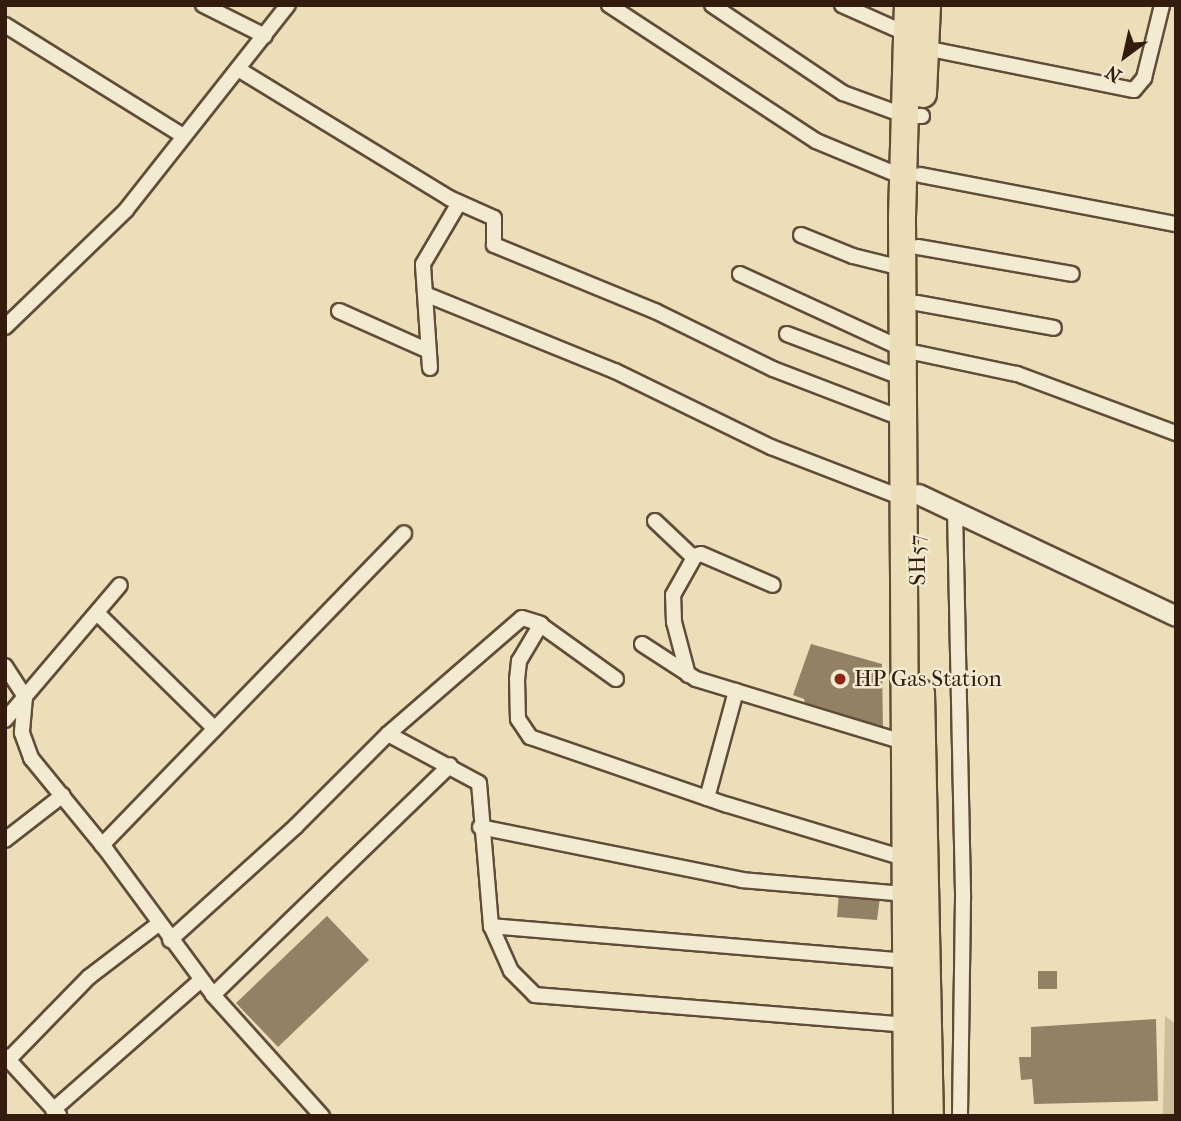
<!DOCTYPE html>
<html>
<head>
<meta charset="utf-8">
<style>
  body { margin:0 }
  #map { position:relative; width:1181px; height:1121px; overflow:hidden; background:#ebdeb8; font-family:"IM FELL French Canon",serif }
  div>[style] { position:absolute }
  .green>* { inset:0; background:#ccbd9b }
  .building>* { inset:0; background:#938166 }
  .roads { filter:drop-shadow(2px 0 #614c38) drop-shadow(-2px 0 #614c38) drop-shadow(0 2px #614c38) drop-shadow(0 -2px #614c38) }
  .street>* { height:14px; margin:-7px; padding:0 7px; transform-origin:7px; border-radius:7px; background:#f2ead1 }
  .secondary>* { height:19px; margin:-9.5px; padding:0 9.5px; transform-origin:9.5px; border-radius:9.5px; background:#f2ead1 }
  .highway>* { height:26px; margin:-13px; padding:0 13px; transform-origin:13px; border-radius:13px; background:#ebdeb8 }
  .dots>* { width:19px; height:19px; translate:-50% -50%; box-sizing:border-box; border:4px solid #f2ead1; border-radius:50% }
  span { translate:-50% -50%; white-space:nowrap; text-align:center; line-height:1.15; -webkit-text-stroke:5px #f2ead1; paint-order:stroke }
  .street-label { font-size:23px; color:#331c0d }
  .poi-label { font-size:23px; color:#331c0d }
  .left { translate:0 -50%; text-align:left }
  .frame { position:absolute; inset:0; border:7px solid #331c0d; pointer-events:none }
  .north { position:absolute; left:1090px; top:21px; width:70px; height:70px; -webkit-text-stroke:5px #f2ead1; paint-order:stroke; rotate:213deg; font-size:19px; font-weight:700; line-height:28px; text-align:center; color:#331c0d }
  .north::after { content:''; display:block; margin:auto; width:24px; height:32px; background:#331c0d; clip-path:polygon(50% 0,100% 100%,50% 72%,0 100%) }
</style>
</head>
<body>
<div id="map">
  <div class="green">
    <i style="clip-path:polygon(1165px 1016px,1176px 1024px,1176px 1116px,1057px 1116px,1163px 1114px)"></i>
  </div>
  <div class="building">
    <i style="clip-path:polygon(811px 644px,882px 664px,883px 729px,806px 708px,804px 699px,793px 695px)"></i>
    <i style="clip-path:polygon(839px 893px,880px 897px,877px 920px,837px 917px)"></i>
    <i style="clip-path:polygon(327px 916px,369px 960px,278px 1047px,236px 1003px)"></i>
    <i style="clip-path:polygon(1038px 971px,1057px 971px,1057px 989px,1038px 989px)"></i>
    <i style="clip-path:polygon(1156px 1019px,1158px 1101px,1034px 1104px,1032px 1079px,1021px 1080px,1019px 1057px,1031px 1057px,1031px 1027px)"></i>
  </div>
  <div class="roads">
    <div class="street">
      <i style="left:203px;top:5px;width:69px;rotate:26.6deg"></i>
      <i style="left:609px;top:5px;width:248px;rotate:33.3deg"></i>
      <i style="left:816px;top:141px;width:94px;rotate:22.5deg"></i>
      <i style="left:712px;top:5px;width:158px;rotate:33.9deg"></i>
      <i style="left:843px;top:93px;width:67px;rotate:20.1deg"></i>
      <i style="left:906px;top:116px;width:16px"></i>
      <i style="left:842px;top:5px;width:71px;rotate:24deg"></i>
      <i style="left:5px;top:25px;width:210px;rotate:31.9deg"></i>
      <i style="left:925px;top:48px;width:213px;rotate:11.4deg"></i>
      <i style="left:1134px;top:90px;width:16px;rotate:-50deg"></i>
      <i style="left:1144px;top:78px;width:75px;rotate:-76.1deg"></i>
      <i style="left:238px;top:69px;width:247px;rotate:31.4deg"></i>
      <i style="left:449px;top:198px;width:49px;rotate:24deg"></i>
      <i style="left:494px;top:218px;width:27px;rotate:90deg"></i>
      <i style="left:494px;top:245px;width:174px;rotate:22.3deg"></i>
      <i style="left:655px;top:311px;width:131px;rotate:26.2deg"></i>
      <i style="left:773px;top:369px;width:139px;rotate:21deg"></i>
      <i style="left:920px;top:175px;width:260px;rotate:10.9deg"></i>
      <i style="left:801px;top:235px;width:56px;rotate:22deg"></i>
      <i style="left:853px;top:256px;width:50px;rotate:13.8deg"></i>
      <i style="left:918px;top:247px;width:156px;rotate:9.9deg"></i>
      <i style="left:740px;top:274px;width:179px;rotate:24.7deg"></i>
      <i style="left:425px;top:294px;width:205px;rotate:22.1deg"></i>
      <i style="left:615px;top:371px;width:174px;rotate:26deg"></i>
      <i style="left:771px;top:447px;width:142px;rotate:21.1deg"></i>
      <i style="left:917px;top:303px;width:139px;rotate:10.3deg"></i>
      <i style="left:339px;top:311px;width:98px;rotate:24deg"></i>
      <i style="left:5px;top:327px;width:168px;rotate:-44deg"></i>
      <i style="left:126px;top:210px;width:261px;rotate:-51.7deg"></i>
      <i style="left:787px;top:334px;width:124px;rotate:20.8deg"></i>
      <i style="left:917px;top:353px;width:102px;rotate:11.9deg"></i>
      <i style="left:1017px;top:374px;width:170px;rotate:20.4deg"></i>
      <i style="left:430px;top:368px;width:104px;rotate:-93.9deg"></i>
      <i style="left:423px;top:264px;width:71px;rotate:-59.5deg"></i>
      <i style="left:955px;top:510px;width:389px;rotate:88.8deg"></i>
      <i style="left:963px;top:899px;width:217px;rotate:90.8deg"></i>
      <i style="left:655px;top:521px;width:52px;rotate:43.5deg"></i>
      <i style="left:97px;top:613px;width:165px;rotate:44.5deg"></i>
      <i style="left:541px;top:624px;width:43px;rotate:120.7deg"></i>
      <i style="left:519px;top:661px;width:18px;rotate:96deg"></i>
      <i style="left:517px;top:679px;width:40px;rotate:88.6deg"></i>
      <i style="left:518px;top:719px;width:22px;rotate:56deg"></i>
      <i style="left:530px;top:737px;width:209px;rotate:19deg"></i>
      <i style="left:728px;top:805px;width:187px;rotate:16.8deg"></i>
      <i style="left:642px;top:644px;width:64px;rotate:32.9deg"></i>
      <i style="left:696px;top:679px;width:216px;rotate:16.9deg"></i>
      <i style="left:5px;top:666px;width:37px;rotate:57deg"></i>
      <i style="left:25px;top:697px;width:36px;rotate:95deg"></i>
      <i style="left:22px;top:733px;width:27px;rotate:70deg"></i>
      <i style="left:31px;top:758px;width:120px;rotate:50.7deg"></i>
      <i style="left:107px;top:851px;width:179px;rotate:53.6deg"></i>
      <i style="left:213px;top:995px;width:163px;rotate:48deg"></i>
      <i style="left:688px;top:675px;width:55px;rotate:-104.8deg"></i>
      <i style="left:674px;top:622px;width:27px;rotate:-92deg"></i>
      <i style="left:673px;top:595px;width:45px;rotate:-60.6deg"></i>
      <i style="left:695px;top:556px;width:6px;rotate:-18deg"></i>
      <i style="left:701px;top:554px;width:78px;rotate:23.3deg"></i>
      <i style="left:5px;top:720px;width:177px;rotate:-49.6deg"></i>
      <i style="left:388px;top:734px;width:103px;rotate:28.3deg"></i>
      <i style="left:479px;top:783px;width:144px;rotate:85.2deg"></i>
      <i style="left:491px;top:926px;width:49px;rotate:66deg"></i>
      <i style="left:511px;top:971px;width:34px;rotate:45deg"></i>
      <i style="left:535px;top:995px;width:374px;rotate:4.6deg"></i>
      <i style="left:707px;top:798px;width:111px;rotate:-74.8deg"></i>
      <i style="left:480px;top:827px;width:267px;rotate:11.4deg"></i>
      <i style="left:742px;top:880px;width:164px;rotate:4.9deg"></i>
      <i style="left:5px;top:840px;width:73px;rotate:-37.8deg"></i>
      <i style="left:102px;top:845px;width:434px;rotate:-45.9deg"></i>
      <i style="left:491px;top:926px;width:417px;rotate:4.8deg"></i>
      <i style="left:170px;top:940px;width:169px;rotate:-42.1deg"></i>
      <i style="left:295px;top:827px;width:132px;rotate:-45deg"></i>
      <i style="left:388px;top:734px;width:177px;rotate:-40.9deg"></i>
      <i style="left:522px;top:618px;width:17px;rotate:17deg"></i>
      <i style="left:538px;top:623px;width:96px;rotate:35.7deg"></i>
      <i style="left:213px;top:995px;width:330px;rotate:-44.1deg"></i>
      <i style="left:5px;top:1056px;width:80px;rotate:47.5deg"></i>
      <i style="left:8px;top:1060px;width:116px;rotate:-45.7deg"></i>
      <i style="left:89px;top:977px;width:86px;rotate:-37.4deg"></i>
      <i style="left:53px;top:1110px;width:197px;rotate:-41.3deg"></i>
    </div>
    <div class="secondary">
      <i style="left:918px;top:494px;width:285px;rotate:25.3deg"></i>
    </div>
    <div class="highway">
      <i style="left:923px;top:94px;width:89px;rotate:-87.4deg"></i>
      <i style="left:921px;top:693px;width:423px;rotate:88.8deg"></i>
      <i style="left:907px;top:1116px;width:899px;rotate:-90.32deg"></i>
      <i style="left:902px;top:217px;width:212px;rotate:-88.4deg"></i>
    </div>
  </div>
  <div class="dots">
    <i style="left:840px;top:679px;background:#8f2418"></i>
  </div>
  <div class="street-label">
    <span style="left:918px;top:560px;rotate:-91deg">SH57</span>
  </div>
  <div class="poi-label">
    <span class="left" style="left:854px;top:679px">HP Gas Station</span>
  </div>
  <div class="frame"></div>
  <div class="north">N</div>
</div>
</body>
</html>
